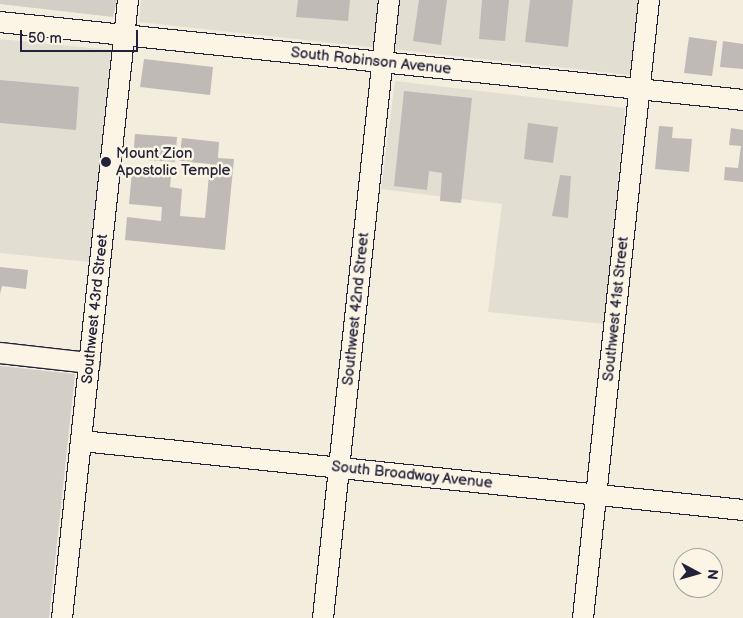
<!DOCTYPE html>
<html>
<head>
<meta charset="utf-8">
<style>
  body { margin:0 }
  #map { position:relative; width:743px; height:618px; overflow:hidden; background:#f3edde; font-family:"Balsamiq Sans",sans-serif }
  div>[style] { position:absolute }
  .built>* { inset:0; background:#e3ded2 }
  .green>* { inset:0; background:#d4cfc6 }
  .building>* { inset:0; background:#bfbab6 }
  .roads { filter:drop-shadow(1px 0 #22223b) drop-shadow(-1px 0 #22223b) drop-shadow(0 1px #22223b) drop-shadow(0 -1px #22223b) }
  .minor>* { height:20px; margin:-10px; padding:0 10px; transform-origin:10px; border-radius:10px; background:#fcf5e5 }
  .dots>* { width:14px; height:14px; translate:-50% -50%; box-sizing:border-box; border:2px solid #fcf5e5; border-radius:50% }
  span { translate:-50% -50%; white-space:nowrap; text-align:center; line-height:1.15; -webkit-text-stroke:5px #fcf5e5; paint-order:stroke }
  .street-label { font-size:15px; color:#22223b }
  .poi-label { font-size:15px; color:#22223b }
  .left { translate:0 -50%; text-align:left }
  .north { position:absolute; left:673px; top:548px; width:50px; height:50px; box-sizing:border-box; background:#fcf5e5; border:1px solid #a5a1a1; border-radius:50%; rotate:96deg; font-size:14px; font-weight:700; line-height:20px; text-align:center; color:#22223b }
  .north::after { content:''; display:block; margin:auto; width:18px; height:22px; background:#22223b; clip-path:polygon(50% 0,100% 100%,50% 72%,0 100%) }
  .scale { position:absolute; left:20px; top:30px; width:118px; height:22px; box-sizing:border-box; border:2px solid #22223b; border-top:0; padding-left:6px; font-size:15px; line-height:18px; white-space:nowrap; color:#22223b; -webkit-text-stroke:4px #fcf5e5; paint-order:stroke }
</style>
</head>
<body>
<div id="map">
  <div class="built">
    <i style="clip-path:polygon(141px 0,638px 0,630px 75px,139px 22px)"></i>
    <i style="clip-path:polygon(0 39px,111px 50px,89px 262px,0 253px)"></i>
    <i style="clip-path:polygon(395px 81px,625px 108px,604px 324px,488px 312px,502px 204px,381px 189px)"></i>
  </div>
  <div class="green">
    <i style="clip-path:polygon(0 0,117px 0,113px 17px,0 4px)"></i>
    <i style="clip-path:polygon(0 366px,75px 374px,49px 618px,0 618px)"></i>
  </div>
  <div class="building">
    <i style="clip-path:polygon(298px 0,350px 0,348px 21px,296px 17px)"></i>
    <i style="clip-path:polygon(419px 0,447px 0,441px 45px,413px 41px)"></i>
    <i style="clip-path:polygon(482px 0,509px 0,505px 41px,479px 39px)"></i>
    <i style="clip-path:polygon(530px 0,573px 0,568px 47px,525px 42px)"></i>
    <i style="clip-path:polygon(689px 37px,717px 41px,712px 76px,684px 73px)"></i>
    <i style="clip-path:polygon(723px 41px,743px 44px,743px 69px,720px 67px)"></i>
    <i style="clip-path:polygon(144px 59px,213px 67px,210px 95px,140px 87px)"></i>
    <i style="clip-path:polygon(0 80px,79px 87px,76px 130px,0 123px)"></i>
    <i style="clip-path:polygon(404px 91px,472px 98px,461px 203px,440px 201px,442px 173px,429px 171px,427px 190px,394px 186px)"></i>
    <i style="clip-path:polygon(528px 123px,558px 127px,553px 163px,524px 159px)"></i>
    <i style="clip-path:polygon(659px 126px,673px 127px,672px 138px,692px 139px,689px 172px,655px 169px)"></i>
    <i style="clip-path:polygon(731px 128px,743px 130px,743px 182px,724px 180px,725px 167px,738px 168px,741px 146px,729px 145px)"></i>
    <i style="clip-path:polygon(135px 134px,177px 137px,175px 162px,133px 159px)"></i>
    <i style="clip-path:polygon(182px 138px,219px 142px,218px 158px,234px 159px,225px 250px,125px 240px,127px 217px,161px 221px,162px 207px,129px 204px,132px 172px,171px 176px,170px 187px,182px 189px,180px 216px,205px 218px,210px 164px,179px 161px)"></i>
    <i style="clip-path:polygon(560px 175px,571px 176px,568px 218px,552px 216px)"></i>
    <i style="clip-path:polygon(0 267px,28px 270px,26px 289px,2px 286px,0 294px)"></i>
  </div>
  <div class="roads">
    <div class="minor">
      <i style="left:0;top:22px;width:747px;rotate:5.99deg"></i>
      <i style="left:0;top:353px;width:90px;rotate:6.4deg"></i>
      <i style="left:82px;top:441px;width:665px;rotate:5.96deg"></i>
      <i style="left:62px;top:618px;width:622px;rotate:-83.9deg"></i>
      <i style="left:323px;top:618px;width:622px;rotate:-83.9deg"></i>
      <i style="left:583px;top:618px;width:622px;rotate:-83.9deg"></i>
    </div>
  </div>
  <div class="dots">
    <i style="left:106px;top:162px;background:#22223b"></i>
  </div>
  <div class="street-label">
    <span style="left:371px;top:61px;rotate:6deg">South Robinson Avenue</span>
    <span style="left:95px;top:309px;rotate:-84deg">Southwest 43rd Street</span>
    <span style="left:356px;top:309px;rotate:-84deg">Southwest 42nd Street</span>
    <span style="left:616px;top:309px;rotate:-84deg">Southwest 41st Street</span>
    <span style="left:412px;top:475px;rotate:6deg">South Broadway Avenue</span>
  </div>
  <div class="poi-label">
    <span class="left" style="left:116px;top:162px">Mount Zion<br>Apostolic Temple</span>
  </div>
  <div class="north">N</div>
  <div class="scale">50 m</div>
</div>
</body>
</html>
